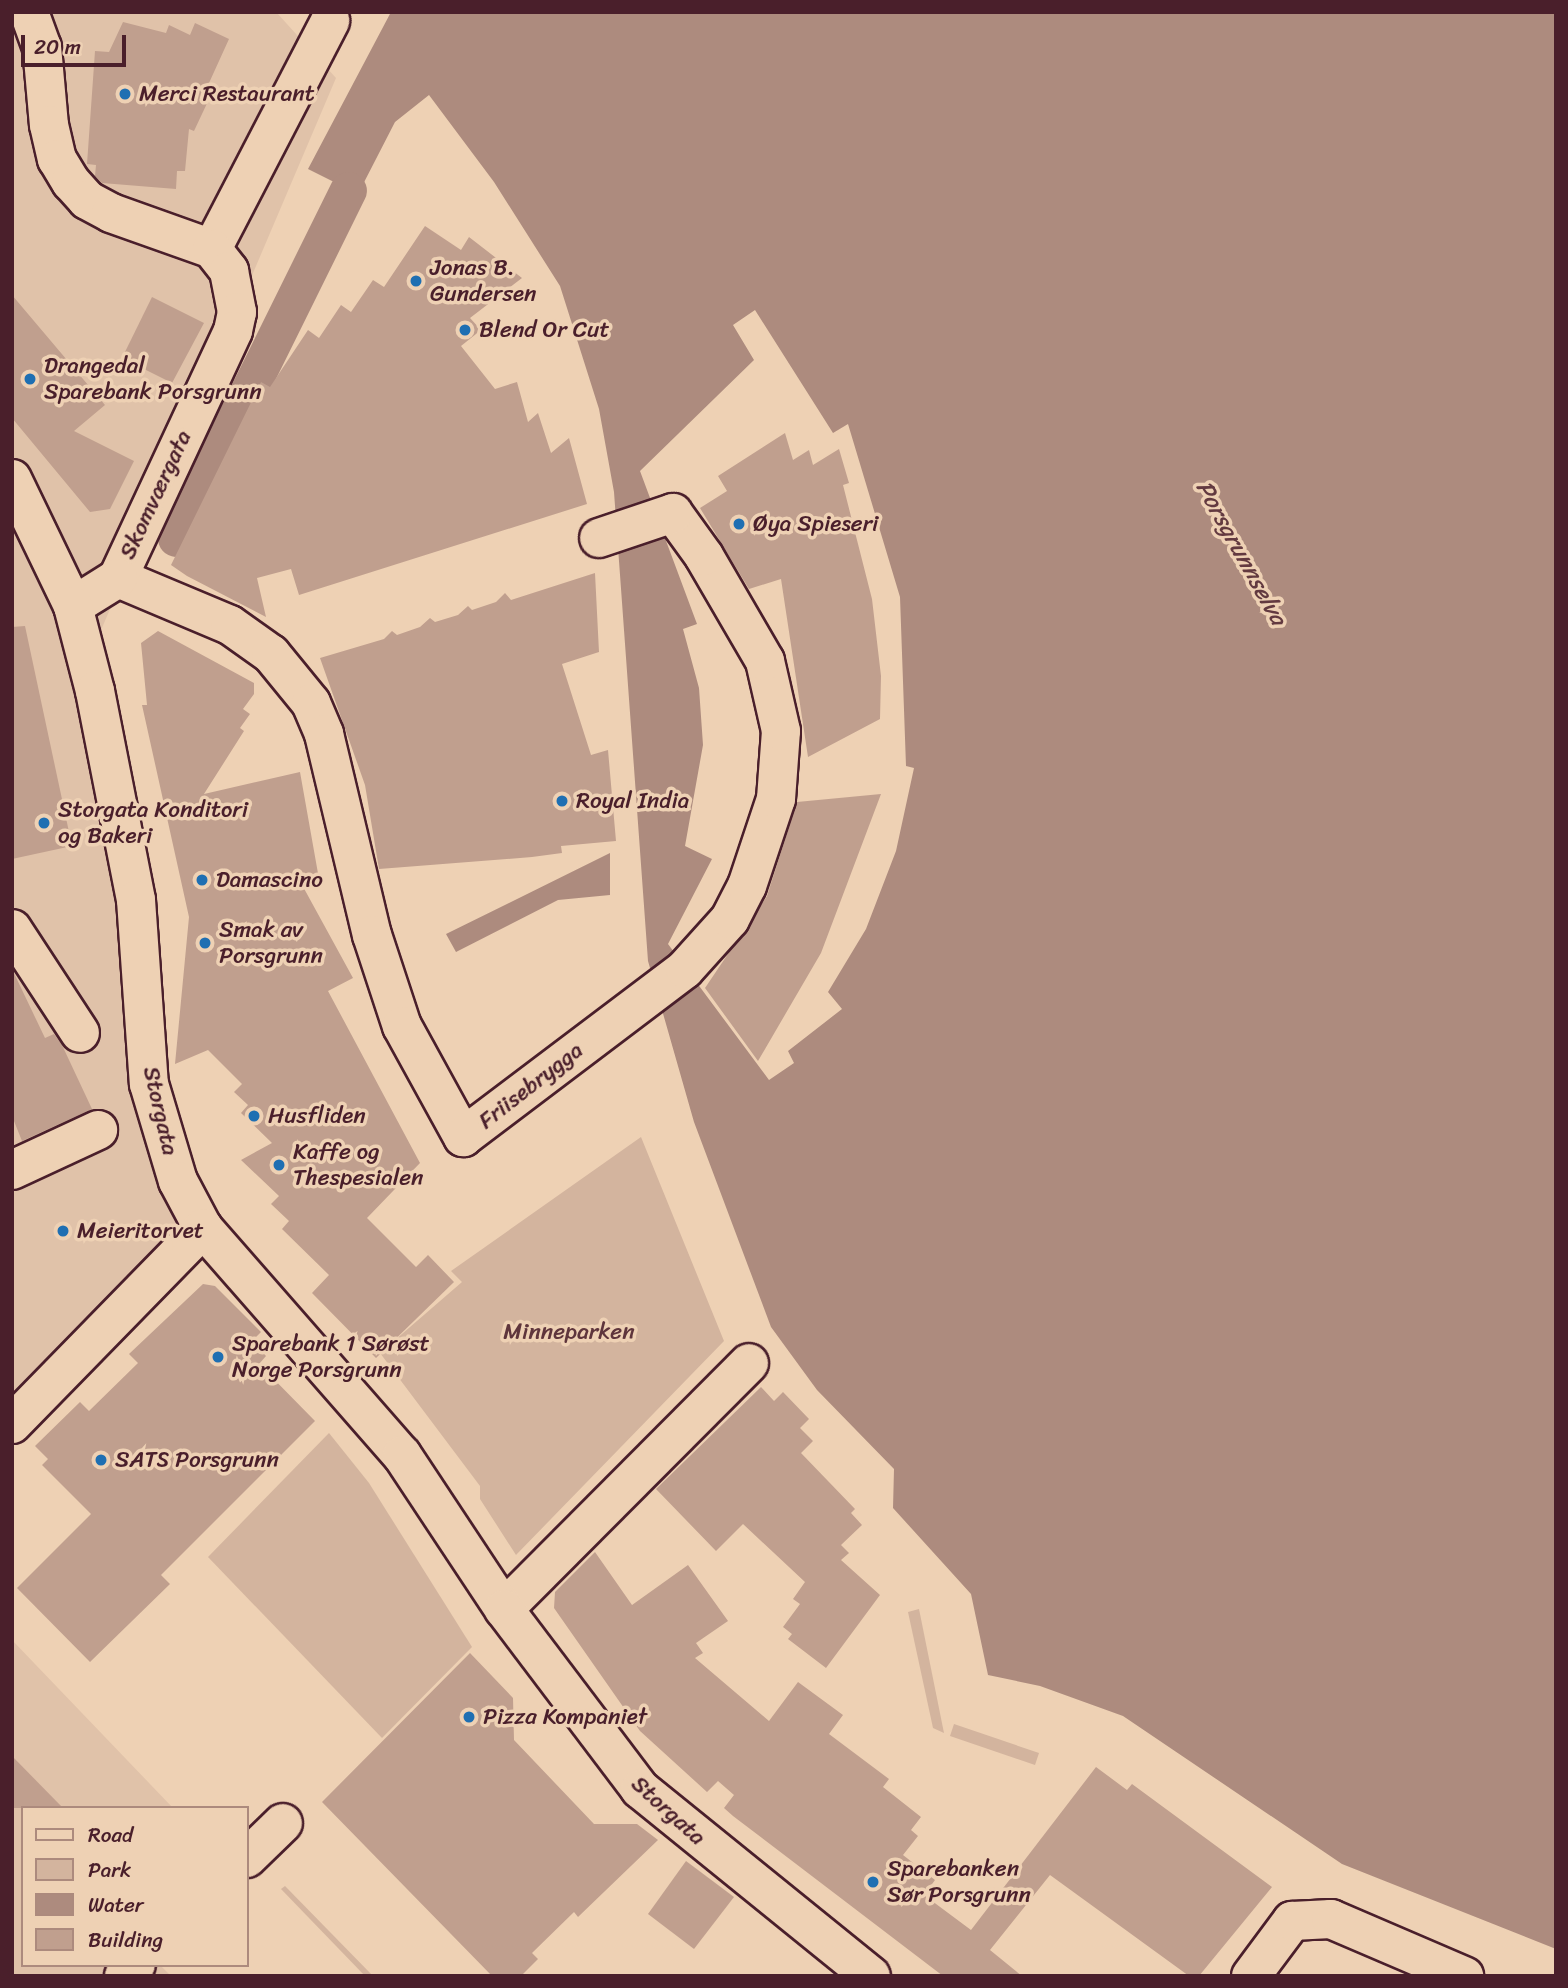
<!DOCTYPE html>
<html>
<head>
<meta charset="utf-8">
<style>
  body { margin:0 }
  #map { position:relative; width:1568px; height:1988px; overflow:hidden; background:#eed1b4; font-family:Sriracha,sans-serif }
  div>[style] { position:absolute }
  .built>* { inset:0; background:#e0c2a9 }
  .green>* { inset:0; background:#d3b49e }
  .water>* { inset:0; background:#ad8b7e }
  .canal>* { height:37px; margin:-18.5px; padding:0 18.5px; transform-origin:18.5px; border-radius:18.5px; background:#ad8b7e }
  .building>* { inset:0; background:#c09f8e }
  .roads { filter:drop-shadow(2px 0 #4a1f2b) drop-shadow(-2px 0 #4a1f2b) drop-shadow(0 2px #4a1f2b) drop-shadow(0 -2px #4a1f2b) }
  .street>* { height:38px; margin:-19px; padding:0 19px; transform-origin:19px; border-radius:19px; background:#eed1b4 }
  .secondary>* { height:38px; margin:-19px; padding:0 19px; transform-origin:19px; border-radius:19px; background:#eed1b4 }
  .dots>* { width:19px; height:19px; translate:-50% -50%; box-sizing:border-box; border:4px solid #eed1b4; border-radius:50% }
  span { translate:-50% -50%; white-space:nowrap; text-align:center; line-height:1.15; -webkit-text-stroke:7px #eed1b4; paint-order:stroke }
  .poi-label { font-size:23px; color:#4a1f2b }
  .left { translate:0 -50%; text-align:left }
  .street-label { font-size:23px; color:#4a1f2b }
  .park-label { font-size:23px; color:#5f353c }
  .water-label { font-size:24px; color:#633a40; font-style:italic }
  .frame { position:absolute; inset:0; border:14px solid #4a1f2b; pointer-events:none }
  .legend { position:absolute; left:21px; top:1806px; width:228px; height:161px; box-sizing:border-box; background:#eed1b4; border:2px solid #ac8a7d; margin:0; padding:9px 12px; list-style:none; font-size:21px; color:#4a1f2b }
  .legend li { display:flex; align-items:center; gap:14px; height:35px }
  .legend b { width:35px; border:2px solid #ac8a7d }
  .scale { position:absolute; left:21px; top:35px; width:105px; height:32px; box-sizing:border-box; border:4px solid #4a1f2b; border-top:0; padding-left:9px; font-size:21px; line-height:24px; white-space:nowrap; color:#4a1f2b; -webkit-text-stroke:5px #eed1b4; paint-order:stroke }
</style>
</head>
<body>
<div id="map">
  <div class="built">
    <i style="clip-path:polygon(12px 12px,277px 13px,336px 78px,96px 642px,154px 1133px,206px 1227px,12px 1423px)"></i>
    <i style="clip-path:polygon(12px 1640px,173px 1808px,23px 1808px,23px 1965px,160px 1965px,171px 1976px,12px 1976px)"></i>
  </div>
  <div class="green">
    <i style="clip-path:polygon(641px 1137px,724px 1341px,516px 1555px,480px 1499px,480px 1486px,380px 1353px,462px 1282px,451px 1271px)"></i>
    <i style="clip-path:polygon(329px 1433px,369px 1483px,472px 1647px,382px 1738px,208px 1557px)"></i>
    <i style="clip-path:polygon(919px 1609px,944px 1733px,933px 1728px,908px 1612px)"></i>
    <i style="clip-path:polygon(954px 1724px,1039px 1753px,1035px 1765px,950px 1736px)"></i>
    <i style="clip-path:polygon(285px 1886px,373px 1976px,365px 1976px,281px 1889px)"></i>
  </div>
  <div class="water">
    <i style="clip-path:polygon(evenodd,391px 12px,1556px 12px,1556px 1949px,1342px 1864px,1123px 1716px,1040px 1686px,988px 1675px,971px 1594px,893px 1508px,894px 1469px,817px 1390px,771px 1327px,694px 1122px,648px 961px,614px 492px,599px 409px,560px 286px,494px 182px,429px 95px,395px 122px,358px 194px,308px 169px,391px 12px,755px 310px,833px 433px,848px 424px,900px 597px,906px 766px,914px 768px,896px 851px,866px 929px,828px 992px,842px 1009px,788px 1051px,794px 1063px,769px 1080px,668px 944px,712px 859px,685px 846px,703px 745px,699px 688px,683px 629px,697px 624px,640px 471px,754px 360px,733px 325px,755px 310px)"></i>
    <i style="clip-path:polygon(610px 853px,610px 895px,558px 900px,456px 952px,446px 934px)"></i>
  </div>
  <div class="canal">
    <i style="left:176px;top:538px;width:388px;rotate:-63.7deg"></i>
  </div>
  <div class="building">
    <i style="clip-path:polygon(123px 22px,166px 33px,169px 25px,190px 35px,195px 23px,229px 39px,204px 94px,210px 97px,194px 131px,189px 129px,185px 171px,177px 171px,176px 189px,102px 183px,95px 176px,96px 165px,87px 164px,95px 51px,109px 52px)"></i>
    <i style="clip-path:polygon(425px 226px,461px 250px,469px 237px,522px 278px,470px 318px,481px 330px,461px 346px,495px 389px,517px 382px,528px 422px,538px 413px,551px 453px,569px 438px,587px 504px,299px 595px,291px 569px,257px 578px,266px 617px,187px 576px,171px 565px,261px 382px,270px 387px,308px 330px,319px 338px,341px 305px,351px 312px,373px 280px,384px 287px)"></i>
    <i style="clip-path:polygon(12px 295px,105px 405px,74px 431px,134px 461px,110px 509px,90px 512px,12px 418px)"></i>
    <i style="clip-path:polygon(152px 297px,204px 323px,172px 383px,122px 358px)"></i>
    <i style="clip-path:polygon(785px 433px,793px 460px,809px 450px,813px 465px,839px 449px,849px 483px,843px 485px,872px 599px,881px 676px,880px 719px,808px 757px,781px 579px,749px 589px,700px 508px,727px 491px,718px 476px)"></i>
    <i style="clip-path:polygon(595px 573px,599px 652px,562px 664px,591px 755px,608px 750px,616px 841px,561px 846px,562px 853px,532px 857px,379px 869px,365px 785px,320px 658px,384px 639px,392px 631px,397px 635px,420px 627px,430px 618px,435px 622px,458px 615px,468px 606px,472px 610px,496px 602px,505px 593px,511px 600px)"></i>
    <i style="clip-path:polygon(25px 626px,72px 846px,12px 859px,12px 627px)"></i>
    <i style="clip-path:polygon(158px 631px,254px 683px,254px 694px,243px 709px,250px 714px,240px 728px,244px 731px,204px 794px,300px 772px,319px 879px,301px 883px,353px 978px,328px 991px,420px 1163px,367px 1218px,416px 1267px,428px 1255px,454px 1282px,376px 1358px,312px 1293px,329px 1275px,282px 1229px,289px 1221px,271px 1204px,279px 1196px,241px 1160px,272px 1143px,241px 1113px,248px 1105px,234px 1092px,242px 1084px,208px 1050px,175px 1064px,189px 917px,142px 705px,147px 705px,141px 643px)"></i>
    <i style="clip-path:polygon(881px 794px,821px 953px,758px 1061px,705px 988px,767px 896px,797px 802px)"></i>
    <i style="clip-path:polygon(12px 969px,45px 1038px,54px 1034px,62px 1045px,92px 1109px,22px 1141px,12px 1116px)"></i>
    <i style="clip-path:polygon(203px 1284px,215px 1286px,261px 1332px,252px 1341px,266px 1356px,259px 1364px,315px 1421px,161px 1575px,170px 1584px,90px 1662px,17px 1588px,91px 1514px,42px 1465px,48px 1459px,35px 1446px,80px 1402px,89px 1411px,138px 1363px,129px 1354px)"></i>
    <i style="clip-path:polygon(761px 1387px,774px 1401px,783px 1392px,809px 1419px,800px 1428px,813px 1441px,801px 1453px,855px 1509px,851px 1513px,862px 1525px,841px 1545px,849px 1553px,841px 1560px,880px 1595px,826px 1668px,788px 1639px,792px 1634px,783px 1627px,800px 1604px,793px 1599px,805px 1582px,743px 1524px,716px 1551px,656px 1489px)"></i>
    <i style="clip-path:polygon(595px 1552px,632px 1605px,688px 1565px,728px 1621px,696px 1643px,703px 1653px,695px 1658px,769px 1721px,798px 1682px,843px 1715px,829px 1734px,889px 1779px,883px 1787px,921px 1817px,911px 1830px,918px 1836px,903px 1855px,935px 1880px,924px 1895px,971px 1930px,1096px 1767px,1127px 1790px,1132px 1784px,1272px 1887px,1199px 1976px,1189px 1976px,1050px 1875px,990px 1950px,1022px 1976px,943px 1976px,733px 1816px,724px 1808px,734px 1795px,718px 1781px,707px 1792px,640px 1731px,554px 1608px,555px 1592px)"></i>
    <i style="clip-path:polygon(470px 1653px,513px 1698px,514px 1740px,594px 1824px,637px 1824px,658px 1840px,578px 1917px,574px 1912px,532px 1953px,538px 1959px,521px 1976px,492px 1976px,322px 1802px)"></i>
    <i style="clip-path:polygon(12px 1756px,63px 1808px,12px 1808px)"></i>
    <i style="clip-path:polygon(686px 1861px,734px 1897px,694px 1949px,648px 1914px)"></i>
  </div>
  <div class="roads">
    <div class="street">
      <i style="left:212px;top:249px;width:257px;rotate:-62.6deg"></i>
      <i style="left:118px;top:578px;width:121px;rotate:22.8deg"></i>
      <i style="left:230px;top:625px;width:50px;rotate:35.3deg"></i>
      <i style="left:271px;top:654px;width:63px;rotate:50.8deg"></i>
      <i style="left:311px;top:703px;width:34px;rotate:67deg"></i>
      <i style="left:324px;top:734px;width:207px;rotate:76.6deg"></i>
      <i style="left:372px;top:935px;width:96px;rotate:71.8deg"></i>
      <i style="left:402px;top:1026px;width:127px;rotate:61.2deg"></i>
      <i style="left:463px;top:1137px;width:278px;rotate:-37.1deg"></i>
      <i style="left:685px;top:969px;width:67px;rotate:-48deg"></i>
      <i style="left:730px;top:919px;width:37px;rotate:-63deg"></i>
      <i style="left:747px;top:886px;width:92px;rotate:-71.6deg"></i>
      <i style="left:776px;top:799px;width:68px;rotate:-85.8deg"></i>
      <i style="left:781px;top:731px;width:72px;rotate:-102.9deg"></i>
      <i style="left:765px;top:661px;width:121px;rotate:-120.2deg"></i>
      <i style="left:704px;top:556px;width:53px;rotate:-125.8deg"></i>
      <i style="left:673px;top:513px;width:78px;rotate:161.3deg"></i>
      <i style="left:12px;top:929px;width:124px;rotate:56.8deg"></i>
      <i style="left:12px;top:1170px;width:95px;rotate:-24.9deg"></i>
      <i style="left:504px;top:1609px;width:347px;rotate:-45.1deg"></i>
      <i style="left:247px;top:1858px;width:50px;rotate:-44.2deg"></i>
      <i style="left:124px;top:1976px;width:16px;rotate:-43deg"></i>
      <i style="left:1251px;top:1976px;width:69px;rotate:-53.3deg"></i>
      <i style="left:1292px;top:1921px;width:39px;rotate:-3deg"></i>
      <i style="left:1331px;top:1919px;width:145px;rotate:23.2deg"></i>
    </div>
    <div class="secondary">
      <i style="left:29px;top:12px;width:37px;rotate:70deg"></i>
      <i style="left:42px;top:47px;width:78px;rotate:84.9deg"></i>
      <i style="left:49px;top:125px;width:35px;rotate:77deg"></i>
      <i style="left:57px;top:159px;width:27px;rotate:59deg"></i>
      <i style="left:71px;top:182px;width:24px;rotate:48deg"></i>
      <i style="left:87px;top:200px;width:27px;rotate:28deg"></i>
      <i style="left:111px;top:213px;width:107px;rotate:19.6deg"></i>
      <i style="left:212px;top:249px;width:28px;rotate:52deg"></i>
      <i style="left:229px;top:271px;width:42px;rotate:79deg"></i>
      <i style="left:237px;top:312px;width:19px;rotate:102deg"></i>
      <i style="left:233px;top:331px;width:272px;rotate:115deg"></i>
      <i style="left:118px;top:578px;width:53px;rotate:148.1deg"></i>
      <i style="left:12px;top:479px;width:141px;rotate:64.3deg"></i>
      <i style="left:73px;top:606px;width:88px;rotate:75.5deg"></i>
      <i style="left:95px;top:691px;width:213px;rotate:78.9deg"></i>
      <i style="left:136px;top:900px;width:184px;rotate:86deg"></i>
      <i style="left:149px;top:1084px;width:101px;rotate:73.4deg"></i>
      <i style="left:178px;top:1181px;width:53px;rotate:62deg"></i>
      <i style="left:203px;top:1228px;width:302px;rotate:48.8deg"></i>
      <i style="left:402px;top:1455px;width:185px;rotate:56.5deg"></i>
      <i style="left:504px;top:1609px;width:226px;rotate:52.9deg"></i>
      <i style="left:640px;top:1789px;width:297px;rotate:39deg"></i>
      <i style="left:12px;top:1424px;width:274px;rotate:-45.7deg"></i>
    </div>
  </div>
  <div class="dots">
    <i style="left:125px;top:94px;background:#1f6fb2"></i>
    <i style="left:416px;top:281px;background:#1f6fb2"></i>
    <i style="left:465px;top:330px;background:#1f6fb2"></i>
    <i style="left:30px;top:379px;background:#1f6fb2"></i>
    <i style="left:739px;top:524px;background:#1f6fb2"></i>
    <i style="left:562px;top:801px;background:#1f6fb2"></i>
    <i style="left:44px;top:823px;background:#1f6fb2"></i>
    <i style="left:202px;top:880px;background:#1f6fb2"></i>
    <i style="left:205px;top:943px;background:#1f6fb2"></i>
    <i style="left:254px;top:1116px;background:#1f6fb2"></i>
    <i style="left:279px;top:1165px;background:#1f6fb2"></i>
    <i style="left:63px;top:1231px;background:#1f6fb2"></i>
    <i style="left:218px;top:1357px;background:#1f6fb2"></i>
    <i style="left:101px;top:1460px;background:#1f6fb2"></i>
    <i style="left:469px;top:1717px;background:#1f6fb2"></i>
    <i style="left:873px;top:1882px;background:#1f6fb2"></i>
  </div>
  <div class="poi-label">
    <span class="left" style="left:139px;top:94px">Merci Restaurant</span>
    <span class="left" style="left:430px;top:281px">Jonas B.<br>Gundersen</span>
    <span class="left" style="left:479px;top:330px">Blend Or Cut</span>
    <span class="left" style="left:44px;top:379px">Drangedal<br>Sparebank Porsgrunn</span>
    <span class="left" style="left:753px;top:524px">Øya Spieseri</span>
    <span class="left" style="left:576px;top:801px">Royal India</span>
    <span class="left" style="left:58px;top:823px">Storgata Konditori<br>og Bakeri</span>
    <span class="left" style="left:216px;top:880px">Damascino</span>
    <span class="left" style="left:219px;top:943px">Smak av<br>Porsgrunn</span>
    <span class="left" style="left:268px;top:1116px">Husfliden</span>
    <span class="left" style="left:293px;top:1165px">Kaffe og<br>Thespesialen</span>
    <span class="left" style="left:77px;top:1231px">Meieritorvet</span>
    <span class="left" style="left:232px;top:1357px">Sparebank 1 Sørøst<br>Norge Porsgrunn</span>
    <span class="left" style="left:115px;top:1460px">SATS Porsgrunn</span>
    <span class="left" style="left:483px;top:1717px">Pizza Kompaniet</span>
    <span class="left" style="left:887px;top:1882px">Sparebanken<br>Sør Porsgrunn</span>
  </div>
  <div class="street-label">
    <span style="left:156px;top:495px;rotate:-65deg">Skomværgata</span>
    <span style="left:531px;top:1086px;rotate:-38deg">Friisebrygga</span>
    <span style="left:160px;top:1111px;rotate:77deg">Storgata</span>
    <span style="left:668px;top:1811px;rotate:42deg">Storgata</span>
  </div>
  <div class="park-label">
    <span style="left:569px;top:1332px">Minneparken</span>
  </div>
  <div class="water-label">
    <span style="left:1241px;top:553px;rotate:61deg">Porsgrunnselva</span>
  </div>
  <div class="frame"></div>
  <ul class="legend">
  <li><b style="height:9px;background:#eed1b4"></b>Road</li>
  <li><b style="height:19px;background:#d3b49e"></b>Park</li>
  <li><b style="height:19px;background:#ad8b7e"></b>Water</li>
  <li><b style="height:19px;background:#c09f8e"></b>Building</li>
  </ul>
  <div class="scale">20 m</div>
</div>
</body>
</html>
